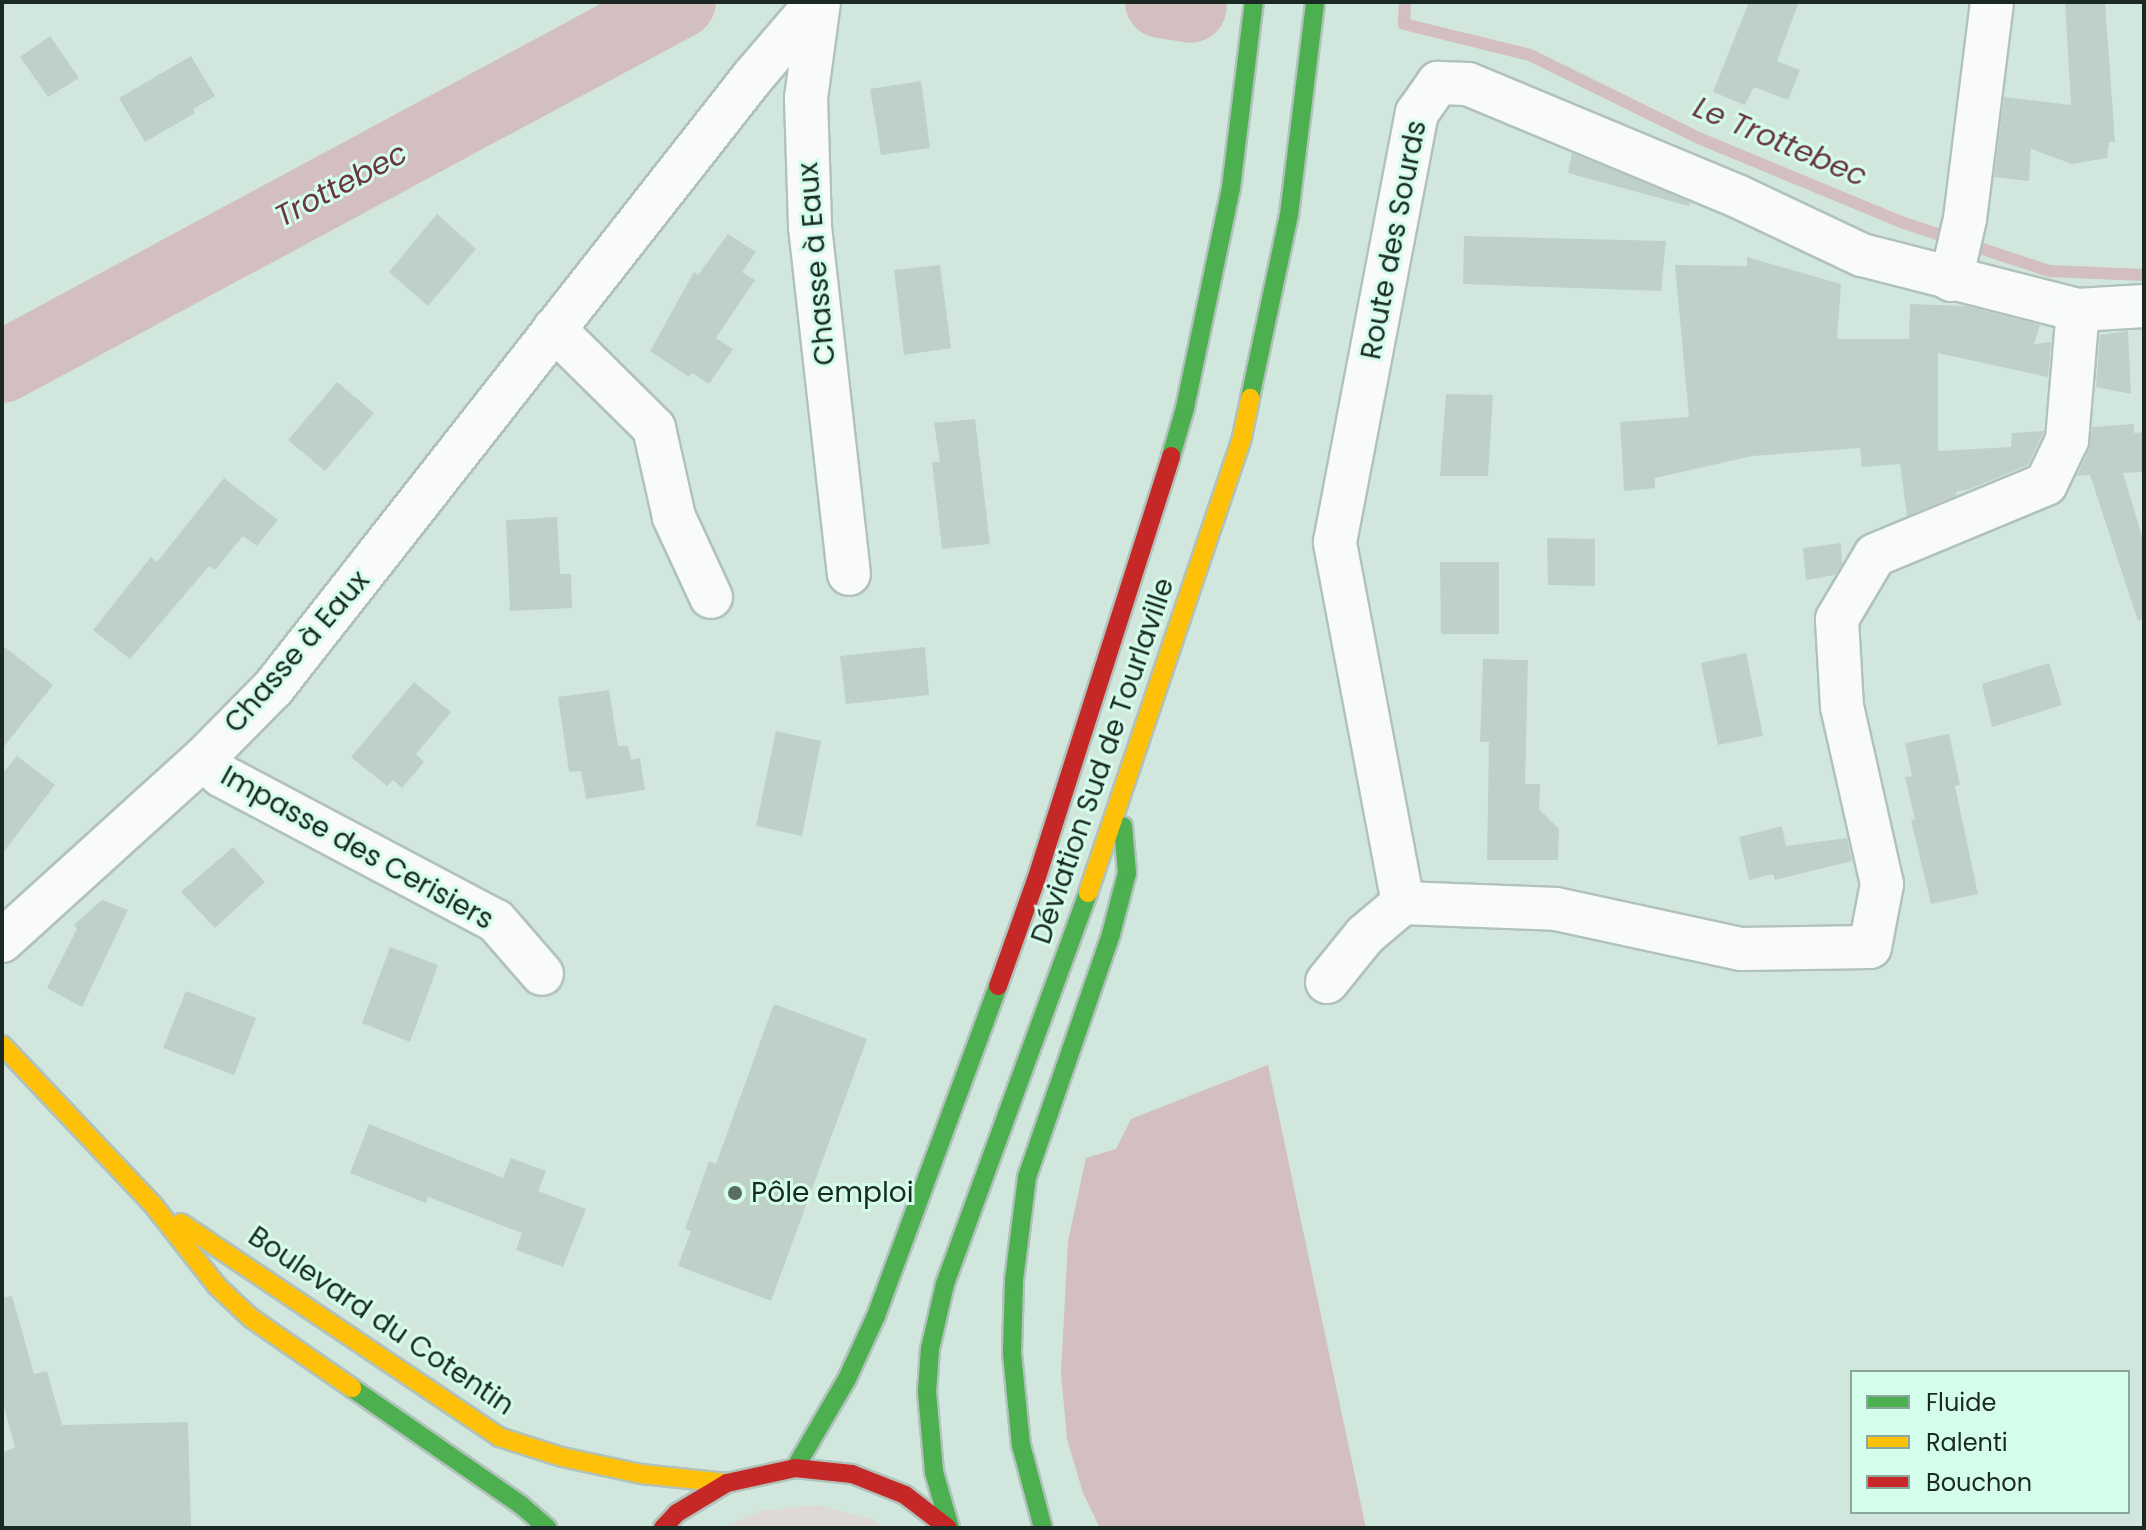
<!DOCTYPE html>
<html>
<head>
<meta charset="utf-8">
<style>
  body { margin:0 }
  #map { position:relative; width:2146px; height:1530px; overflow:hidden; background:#d1e7dd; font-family:Poppins,sans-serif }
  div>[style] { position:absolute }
  .green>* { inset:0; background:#ded8d7 }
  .water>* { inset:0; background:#d3bec0 }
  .stream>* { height:12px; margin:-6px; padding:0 6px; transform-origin:6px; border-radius:6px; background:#d3bec0 }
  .river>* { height:72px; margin:-36px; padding:0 36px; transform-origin:36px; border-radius:36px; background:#d3bec0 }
  .building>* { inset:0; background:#bfd0c9 }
  .roads { filter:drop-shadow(2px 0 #b1c2ba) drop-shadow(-2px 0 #b1c2ba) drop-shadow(0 2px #b1c2ba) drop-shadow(0 -2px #b1c2ba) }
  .street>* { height:42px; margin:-21px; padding:0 21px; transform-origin:21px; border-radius:21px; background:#f8fbfa }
  .fast>* { height:18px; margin:-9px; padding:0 9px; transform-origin:9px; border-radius:9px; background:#4caf50 }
  .slow>* { height:18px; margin:-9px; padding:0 9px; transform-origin:9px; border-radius:9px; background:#ffc107 }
  .jam>* { height:18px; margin:-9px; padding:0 9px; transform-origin:9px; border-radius:9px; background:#c62828 }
  .dots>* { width:22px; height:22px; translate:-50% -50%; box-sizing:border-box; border:4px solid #d5fdeb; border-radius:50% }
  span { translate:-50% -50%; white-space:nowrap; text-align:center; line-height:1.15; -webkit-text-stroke:6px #d5fdeb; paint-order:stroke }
  .street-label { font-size:28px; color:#1a2923 }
  .poi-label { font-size:28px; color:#1a2923 }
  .left { translate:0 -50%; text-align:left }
  .water-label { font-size:30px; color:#6a3543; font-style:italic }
  .frame { position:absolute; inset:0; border:4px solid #1a2923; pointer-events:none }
  .legend { position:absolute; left:1850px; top:1370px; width:280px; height:144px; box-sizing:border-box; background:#d5fdeb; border:2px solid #8aa89b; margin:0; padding:10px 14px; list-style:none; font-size:24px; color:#1a2923 }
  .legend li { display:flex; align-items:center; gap:16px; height:40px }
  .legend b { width:40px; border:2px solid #8aa89b }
</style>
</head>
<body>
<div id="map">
  <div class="green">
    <i style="clip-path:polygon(818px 1505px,874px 1520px,886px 1528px,723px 1528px,760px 1511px)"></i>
  </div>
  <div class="water">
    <i style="clip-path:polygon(1268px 1065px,1366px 1528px,1100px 1528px,1083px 1493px,1067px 1439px,1061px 1374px,1068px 1241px,1086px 1158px,1116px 1149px,1131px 1119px)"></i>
  </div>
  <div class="stream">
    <i style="left:1405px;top:2px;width:22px;rotate:93deg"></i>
    <i style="left:1404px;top:24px;width:130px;rotate:13.8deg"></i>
    <i style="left:1530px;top:55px;width:191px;rotate:26.2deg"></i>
    <i style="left:1701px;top:139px;width:220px;rotate:22.5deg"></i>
    <i style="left:1904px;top:223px;width:153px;rotate:18.3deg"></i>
    <i style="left:2049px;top:271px;width:95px;rotate:2.4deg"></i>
  </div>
  <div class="river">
    <i style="left:1161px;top:2px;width:30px;rotate:9deg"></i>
    <i style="left:2px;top:367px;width:770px;rotate:-28.3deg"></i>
  </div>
  <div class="building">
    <i style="clip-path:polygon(1749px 2px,1799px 2px,1777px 61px,1800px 70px,1788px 100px,1754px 87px,1745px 105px,1713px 92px)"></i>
    <i style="clip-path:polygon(2065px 2px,2105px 2px,2115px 142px,2109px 142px,2107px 158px,2072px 164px,2031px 149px,2029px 181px,1994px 177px,2004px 97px,2071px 105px)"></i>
    <i style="clip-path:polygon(50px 36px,79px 78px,48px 97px,20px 57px)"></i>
    <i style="clip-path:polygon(191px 56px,215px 96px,193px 109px,195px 113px,145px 142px,119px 98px)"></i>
    <i style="clip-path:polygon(921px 81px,930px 148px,881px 155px,870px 89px)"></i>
    <i style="clip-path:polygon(1572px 153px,1690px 202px,1689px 206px,1568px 173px)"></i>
    <i style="clip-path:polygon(437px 214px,476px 249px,428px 306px,389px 272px)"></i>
    <i style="clip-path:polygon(728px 234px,756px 252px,742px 272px,755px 280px,716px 338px,733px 349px,709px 384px,692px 373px,689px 377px,650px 351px,694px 272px,698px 275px)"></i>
    <i style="clip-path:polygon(1464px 236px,1666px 241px,1661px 291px,1463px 284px)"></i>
    <i style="clip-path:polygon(1747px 257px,1841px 284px,1837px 339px,1909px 339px,1910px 304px,1966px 306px,2040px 325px,2034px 344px,2051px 342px,2048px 377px,1938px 353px,1938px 451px,2011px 447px,2012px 433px,2044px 431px,2028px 465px,1970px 489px,1956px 492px,1957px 495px,1907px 516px,1900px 464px,1862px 467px,1860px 448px,1752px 456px,1655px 478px,1655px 488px,1624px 491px,1620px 422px,1689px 417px,1675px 265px,1747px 266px)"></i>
    <i style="clip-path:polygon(940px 265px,951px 348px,904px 355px,894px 270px)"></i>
    <i style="clip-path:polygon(2128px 331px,2131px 394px,2096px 387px,2100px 335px)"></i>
    <i style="clip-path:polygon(337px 382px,374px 413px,325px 471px,288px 440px)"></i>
    <i style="clip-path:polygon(1446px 394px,1493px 395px,1488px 476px,1440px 476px)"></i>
    <i style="clip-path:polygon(975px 419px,990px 544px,942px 549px,932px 462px,940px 462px,934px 423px)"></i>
    <i style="clip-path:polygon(2134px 424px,2134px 433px,2144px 432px,2144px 472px,2123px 473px,2144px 543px,2144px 619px,2138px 621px,2090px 475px,2077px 476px,2089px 450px,2092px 427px)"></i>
    <i style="clip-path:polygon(224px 478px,278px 520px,257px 546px,243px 536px,215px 570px,209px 566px,130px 659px,93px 630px,151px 557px,157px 562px)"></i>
    <i style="clip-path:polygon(557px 517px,560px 574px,571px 574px,572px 608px,510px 611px,506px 520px)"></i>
    <i style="clip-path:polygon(1547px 538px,1595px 539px,1595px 586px,1548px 585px)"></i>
    <i style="clip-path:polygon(1841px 543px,1842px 564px,1835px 575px,1806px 580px,1803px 548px)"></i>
    <i style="clip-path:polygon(1440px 562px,1499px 562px,1499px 634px,1441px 634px)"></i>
    <i style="clip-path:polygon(2px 645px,53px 685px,2px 749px)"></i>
    <i style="clip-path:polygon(925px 647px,929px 695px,846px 704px,840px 656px)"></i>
    <i style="clip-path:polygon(1746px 653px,1763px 736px,1718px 745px,1701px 663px)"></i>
    <i style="clip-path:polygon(1483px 659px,1528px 660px,1525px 784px,1540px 784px,1539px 809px,1559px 829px,1558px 860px,1487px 860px,1489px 742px,1480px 742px)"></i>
    <i style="clip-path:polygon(2049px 663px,2062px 705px,1992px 727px,1982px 684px)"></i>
    <i style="clip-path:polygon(414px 682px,451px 712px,416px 754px,424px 762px,402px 788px,393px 780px,387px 786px,351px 757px)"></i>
    <i style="clip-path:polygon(609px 690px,618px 746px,628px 746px,631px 760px,640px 758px,645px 790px,586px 799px,581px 771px,569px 772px,558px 697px)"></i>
    <i style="clip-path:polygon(776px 731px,821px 741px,802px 836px,756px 826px)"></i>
    <i style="clip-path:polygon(1949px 734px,1960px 785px,1955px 786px,1978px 894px,1931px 904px,1911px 820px,1915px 819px,1905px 777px,1912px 776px,1905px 743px)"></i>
    <i style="clip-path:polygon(17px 756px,55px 785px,2px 854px,2px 774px)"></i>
    <i style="clip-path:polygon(1782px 826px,1786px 846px,1847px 838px,1852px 861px,1775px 880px,1773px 874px,1749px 880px,1739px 837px)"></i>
    <i style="clip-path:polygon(233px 847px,265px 882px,215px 928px,181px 892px)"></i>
    <i style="clip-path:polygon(102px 900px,128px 910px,82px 1007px,47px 988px,77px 929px,74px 925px)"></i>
    <i style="clip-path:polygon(390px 947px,438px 965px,410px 1042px,362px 1023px)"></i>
    <i style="clip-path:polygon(186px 991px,256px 1018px,234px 1075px,163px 1048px)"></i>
    <i style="clip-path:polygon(774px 1004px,867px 1039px,771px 1301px,678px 1266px,691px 1231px,685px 1229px,709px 1161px,716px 1164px)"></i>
    <i style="clip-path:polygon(369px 1124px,503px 1178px,511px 1158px,546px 1171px,538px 1191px,586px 1209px,563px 1267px,516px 1250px,522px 1233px,428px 1197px,426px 1203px,350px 1173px)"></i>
    <i style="clip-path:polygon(12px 1296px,34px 1374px,47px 1371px,62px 1425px,188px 1422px,191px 1528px,2px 1528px,2px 1453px,15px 1447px,2px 1399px,2px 1298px)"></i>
  </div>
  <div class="roads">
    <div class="street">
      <i style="left:819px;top:2px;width:97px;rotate:97.7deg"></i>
      <i style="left:806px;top:98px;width:129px;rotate:88.2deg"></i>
      <i style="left:810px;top:227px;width:349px;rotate:83.6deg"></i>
      <i style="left:1951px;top:280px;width:63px;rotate:-77.1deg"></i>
      <i style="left:1965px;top:219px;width:219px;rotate:-82.9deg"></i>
      <i style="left:554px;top:329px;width:141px;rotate:44.7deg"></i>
      <i style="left:654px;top:428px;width:91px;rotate:77.3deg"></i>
      <i style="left:674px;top:517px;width:88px;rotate:65.2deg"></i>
      <i style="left:203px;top:759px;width:25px;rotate:42deg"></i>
      <i style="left:222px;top:776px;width:310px;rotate:27.9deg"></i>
      <i style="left:496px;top:921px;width:70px;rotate:49deg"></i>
      <i style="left:1403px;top:903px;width:367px;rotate:-100.7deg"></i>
      <i style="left:1335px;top:542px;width:437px;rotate:-79.2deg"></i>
      <i style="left:1417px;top:113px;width:37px;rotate:-55deg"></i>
      <i style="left:1438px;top:83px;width:30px;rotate:2deg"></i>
      <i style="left:1468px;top:84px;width:291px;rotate:22.6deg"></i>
      <i style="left:1737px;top:196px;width:138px;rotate:25.3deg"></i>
      <i style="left:1862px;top:255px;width:223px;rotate:14.3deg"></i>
      <i style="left:2078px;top:310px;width:66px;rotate:-3.5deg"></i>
      <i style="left:2px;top:941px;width:271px;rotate:-42.2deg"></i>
      <i style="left:203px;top:759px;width:101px;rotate:-45.4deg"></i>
      <i style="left:274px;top:687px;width:774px;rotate:-51.87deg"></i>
      <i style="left:752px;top:78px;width:100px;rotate:-49.5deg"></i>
      <i style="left:1327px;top:982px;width:60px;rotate:-51deg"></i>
      <i style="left:1365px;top:935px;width:50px;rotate:-40.1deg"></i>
      <i style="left:1403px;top:903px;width:153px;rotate:2.2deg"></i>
      <i style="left:1556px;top:909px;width:189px;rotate:12.2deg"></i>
      <i style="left:1741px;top:949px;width:129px;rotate:-0.9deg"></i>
      <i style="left:1870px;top:947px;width:64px;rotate:-79.2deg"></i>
      <i style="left:1882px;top:884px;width:181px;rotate:-102.7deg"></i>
      <i style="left:1842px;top:707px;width:88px;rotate:-93.3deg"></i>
      <i style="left:1837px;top:619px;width:74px;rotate:-59.3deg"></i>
      <i style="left:1875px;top:555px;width:185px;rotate:-22.5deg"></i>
      <i style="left:2046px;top:484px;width:49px;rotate:-64.5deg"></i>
      <i style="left:2067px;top:440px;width:130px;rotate:-85.2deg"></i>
    </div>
    <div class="fast">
      <i style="left:1250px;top:398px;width:187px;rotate:-78deg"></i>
      <i style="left:1289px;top:215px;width:215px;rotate:-83deg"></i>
      <i style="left:1171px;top:456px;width:50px;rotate:-73.7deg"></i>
      <i style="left:1185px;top:408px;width:225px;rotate:-78.2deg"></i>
      <i style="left:1231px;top:188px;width:187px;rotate:-83deg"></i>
      <i style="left:352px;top:1388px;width:206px;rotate:34.7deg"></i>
      <i style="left:521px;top:1505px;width:35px;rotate:41deg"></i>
      <i style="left:795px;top:1468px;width:103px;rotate:-59.7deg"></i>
      <i style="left:847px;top:1379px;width:69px;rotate:-65.3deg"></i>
      <i style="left:876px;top:1316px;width:352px;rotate:-69.7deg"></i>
      <i style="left:950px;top:1528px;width:58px;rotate:-105.9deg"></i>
      <i style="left:934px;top:1472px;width:80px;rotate:-95deg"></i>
      <i style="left:927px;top:1392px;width:43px;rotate:-86deg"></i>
      <i style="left:930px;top:1349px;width:67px;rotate:-77deg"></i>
      <i style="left:945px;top:1284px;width:416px;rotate:-69.9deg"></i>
      <i style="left:1043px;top:1528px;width:86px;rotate:-104.8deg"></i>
      <i style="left:1021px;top:1445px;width:92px;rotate:-95.6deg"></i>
      <i style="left:1012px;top:1353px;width:73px;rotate:-88.4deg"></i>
      <i style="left:1014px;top:1280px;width:104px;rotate:-82.8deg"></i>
      <i style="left:1027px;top:1177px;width:257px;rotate:-70.9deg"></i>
      <i style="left:1111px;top:934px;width:63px;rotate:-75.3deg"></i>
      <i style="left:1127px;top:873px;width:47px;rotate:-94.9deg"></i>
    </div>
    <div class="slow">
      <i style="left:1088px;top:893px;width:481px;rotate:-71.3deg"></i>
      <i style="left:1242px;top:437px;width:40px;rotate:-78deg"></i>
      <i style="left:2px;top:1045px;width:221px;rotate:46.6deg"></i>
      <i style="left:154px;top:1206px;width:102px;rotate:51.8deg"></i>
      <i style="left:217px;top:1286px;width:47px;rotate:43.3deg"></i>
      <i style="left:251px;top:1318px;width:123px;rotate:34.7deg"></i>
      <i style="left:181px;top:1223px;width:383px;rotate:33.9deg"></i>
      <i style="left:499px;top:1437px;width:66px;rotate:17.6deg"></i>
      <i style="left:562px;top:1457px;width:81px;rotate:12.1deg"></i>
      <i style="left:641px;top:1474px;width:86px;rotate:6deg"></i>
    </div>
    <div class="jam">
      <i style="left:998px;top:986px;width:113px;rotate:-70.3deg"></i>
      <i style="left:1036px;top:880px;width:445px;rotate:-72.3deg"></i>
      <i style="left:663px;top:1528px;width:21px;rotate:-47deg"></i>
      <i style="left:677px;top:1513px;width:58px;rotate:-31deg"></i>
      <i style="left:727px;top:1483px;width:70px;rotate:-12.4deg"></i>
      <i style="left:795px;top:1468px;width:57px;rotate:6deg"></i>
      <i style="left:852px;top:1474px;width:57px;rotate:21.6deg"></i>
      <i style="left:905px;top:1495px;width:54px;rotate:37.5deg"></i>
    </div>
  </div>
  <div class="dots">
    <i style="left:735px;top:1193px;background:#5a6c64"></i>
  </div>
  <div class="street-label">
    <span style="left:1394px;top:240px;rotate:-79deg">Route des Sourds</span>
    <span style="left:817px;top:264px;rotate:-95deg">Chasse à Eaux</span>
    <span style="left:297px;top:652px;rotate:-49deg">Chasse à Eaux</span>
    <span style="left:1103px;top:761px;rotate:-71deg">Déviation Sud de Tourlaville</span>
    <span style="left:357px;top:848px;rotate:29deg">Impasse des Cerisiers</span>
    <span style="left:381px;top:1321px;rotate:34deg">Boulevard du Cotentin</span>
  </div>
  <div class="poi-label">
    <span class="left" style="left:751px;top:1193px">Pôle emploi</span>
  </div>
  <div class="water-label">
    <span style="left:1780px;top:142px;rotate:23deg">Le Trottebec</span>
    <span style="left:341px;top:185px;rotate:-28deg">Trottebec</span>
  </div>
  <div class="frame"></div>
  <ul class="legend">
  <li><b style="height:10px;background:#4caf50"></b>Fluide</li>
  <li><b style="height:10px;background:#ffc107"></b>Ralenti</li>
  <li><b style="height:10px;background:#c62828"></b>Bouchon</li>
  </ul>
</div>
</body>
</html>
